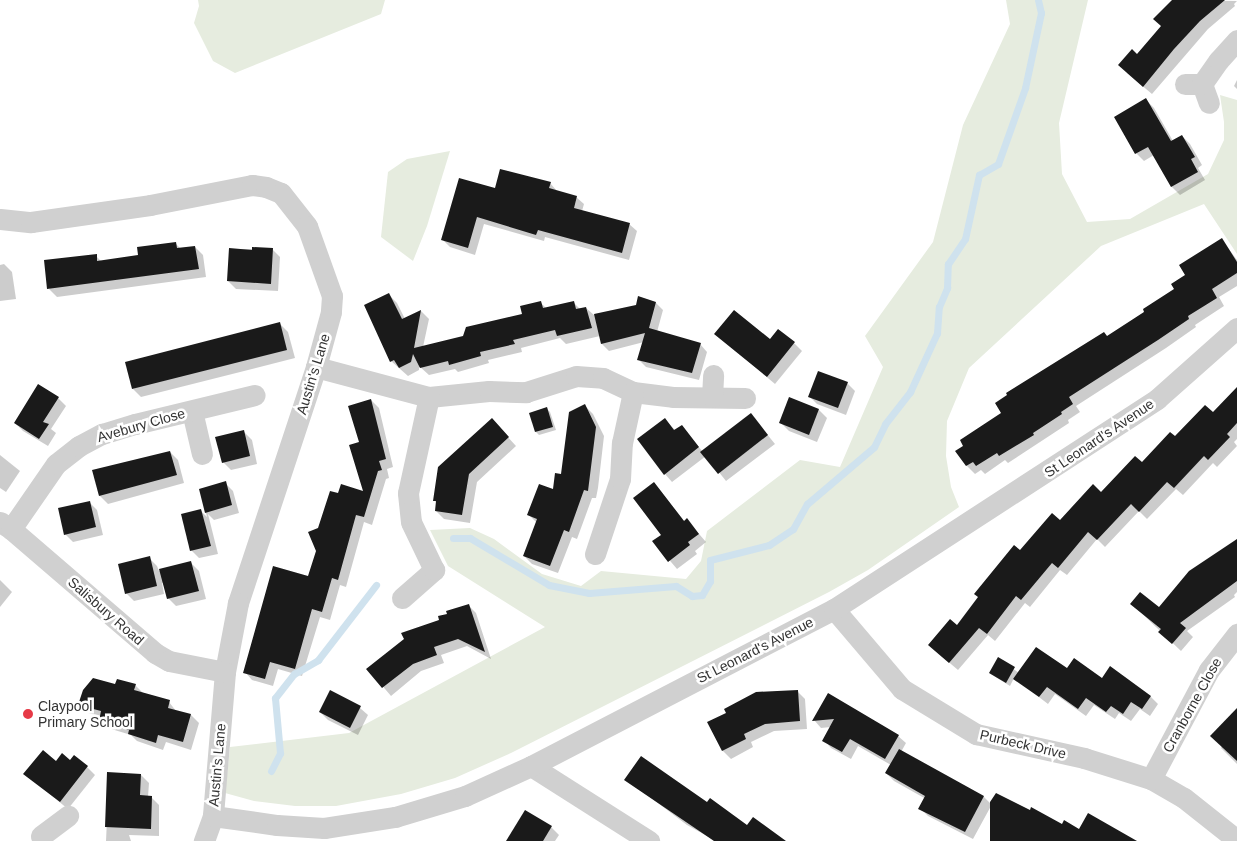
<!DOCTYPE html>
<html>
<head>
<meta charset="utf-8">
<style>
  body { margin:0 }
  #map { position:relative; width:1237px; height:841px; overflow:hidden; background:#fff; font-family:Helvetica,sans-serif }
  div>[style] { position:absolute }
  .green>* { inset:0; background:#e6ecdf }
  .shadow>* { inset:0; background:#0003 }
  .stream>* { height:7px; margin:-3.5px; padding:0 3.5px; transform-origin:3.5px; border-radius:3.5px; background:#cfe2ee }
  .building>* { inset:0; background:#1a1a1a }
  .street>* { height:21px; margin:-10.5px; padding:0 10.5px; transform-origin:10.5px; border-radius:10.5px; background:#d0d0d0 }
  .dots>* { width:14px; height:14px; translate:-50% -50%; box-sizing:border-box; border:2px solid #fff; border-radius:50% }
  span { translate:-50% -50%; white-space:nowrap; text-align:center; line-height:1.15; -webkit-text-stroke:5px #fff; paint-order:stroke }
  .street-label { font-size:14px; color:#333 }
  .poi-label { font-size:14px; color:#333 }
  .left { translate:0 -50%; text-align:left }
</style>
</head>
<body>
<div id="map">
  <div class="green">
    <i style="clip-path:polygon(198px 0,385px 0,381px 14px,235px 73px,213px 61px,194px 23px,199px 6px)"></i>
    <i style="clip-path:polygon(1006px 0,1088px 0,1059px 123px,1062px 174px,1087px 222px,1130px 219px,1208px 174px,1224px 140px,1224px 122px,1220px 95px,1237px 100px,1237px 254px,1204px 204px,1101px 246px,969px 368px,947px 421px,946px 456px,951px 487px,959px 507px,868px 570px,829px 592px,511px 753px,455px 778px,401px 794px,336px 806px,295px 806px,254px 801px,225px 793px,230px 747px,349px 733px,545px 627px,448px 566px,430px 530px,470px 528px,494px 539px,542px 574px,581px 586px,601px 571px,686px 579px,701px 561px,707px 531px,800px 460px,840px 467px,883px 367px,865px 336px,933px 242px,963px 125px,1010px 24px)"></i>
    <i style="clip-path:polygon(450px 151px,427px 226px,413px 261px,381px 237px,388px 172px,407px 159px)"></i>
  </div>
  <div class="shadow">
    <i style="clip-path:polygon(1174px 0,1237px 1px,1234px 4px,1235px 6px,1208px 29px,1152px 94px,1127px 73px,1137px 56px,1163px 26px)"></i>
    <i style="clip-path:polygon(1237px 80px,1237px 89px,1234px 86px)"></i>
    <i style="clip-path:polygon(1146px 100px,1154px 108px,1173px 141px,1182px 136px,1190px 144px,1202px 165px,1198px 168px,1205px 180px,1180px 195px,1172px 187px,1154px 155px,1144px 161px,1136px 153px,1116px 117px)"></i>
    <i style="clip-path:polygon(550px 183px,557px 191px,576px 197px,584px 204px,582px 211px,629px 224px,637px 231px,629px 260px,545px 237px,544px 241px,484px 224px,475px 255px,450px 247px,443px 240px,496px 190px)"></i>
    <i style="clip-path:polygon(1222px 240px,1237px 260px,1237px 286px,1219px 297px,1224px 306px,1195px 325px,1196px 327px,1166px 348px,1076px 406px,1080px 412px,1068px 420px,1069px 423px,1008px 463px,1005px 460px,985px 474px,981px 470px,975px 474px,967px 466px,957px 451px,1003px 414px,1176px 289px)"></i>
    <i style="clip-path:polygon(176px 244px,181px 249px,195px 247px,203px 255px,206px 277px,57px 297px,49px 289px,96px 256px,102px 262px,139px 256px)"></i>
    <i style="clip-path:polygon(230px 249px,272px 249px,280px 257px,278px 291px,236px 289px,228px 281px)"></i>
    <i style="clip-path:polygon(4px 264px,12px 272px,16px 299px,0 301px,0 265px)"></i>
    <i style="clip-path:polygon(389px 295px,397px 303px,405px 319px,421px 311px,429px 319px,423px 347px,464px 337px,523px 315px,540px 302px,547px 309px,574px 303px,580px 309px,586px 308px,594px 315px,656px 303px,663px 310px,657px 332px,700px 344px,707px 352px,699px 380px,646px 367px,638px 359px,644px 342px,609px 351px,602px 344px,600px 336px,566px 344px,560px 338px,521px 348px,522px 352px,488px 360px,489px 363px,458px 372px,455px 369px,429px 375px,419px 366px,419px 370px,408px 376px,391px 361px)"></i>
    <i style="clip-path:polygon(280px 324px,288px 332px,295px 358px,141px 397px,133px 389px)"></i>
    <i style="clip-path:polygon(716px 334px,794px 343px,802px 351px,775px 384px)"></i>
    <i style="clip-path:polygon(847px 383px,855px 391px,846px 415px,817px 404px,809px 396px)"></i>
    <i style="clip-path:polygon(1237px 389px,1237px 439px,1234px 442px,1237px 446px,1217px 467px,1213px 463px,1183px 495px,1176px 489px,1147px 519px,1139px 511px,1105px 547px,1097px 539px,1067px 575px,1060px 570px,1030px 607px,1025px 603px,995px 641px,988px 635px,958px 670px,938px 653px,957px 626px,1020px 552px,1175px 438px,1213px 414px)"></i>
    <i style="clip-path:polygon(58px 398px,66px 406px,51px 429px,56px 433px,48px 446px,23px 431px,15px 423px)"></i>
    <i style="clip-path:polygon(371px 400px,379px 408px,393px 467px,387px 469px,389px 478px,386px 479px,372px 525px,364px 522px,346px 587px,340px 585px,330px 620px,320px 617px,302px 676px,278px 669px,273px 686px,252px 680px,245px 672px,308px 578px,317px 551px,319px 529px,339px 495px,365px 493px,361px 443px)"></i>
    <i style="clip-path:polygon(585px 406px,593px 414px,604px 436px,598px 488px,596px 498px,592px 498px,577px 539px,572px 537px,558px 573px,532px 564px,524px 556px,537px 523px,529px 515px,554px 491px,562px 475px)"></i>
    <i style="clip-path:polygon(546px 408px,550px 412px,556px 430px,539px 435px,536px 432px)"></i>
    <i style="clip-path:polygon(819px 410px,827px 418px,817px 442px,789px 431px,781px 423px)"></i>
    <i style="clip-path:polygon(492px 420px,516px 446px,477px 482px,470px 523px,444px 519px,436px 511px,437px 503px,434px 500px)"></i>
    <i style="clip-path:polygon(665px 420px,676px 431px,682px 427px,703px 452px,758px 423px,775px 444px,726px 481px,706px 456px,672px 482px,665px 474px)"></i>
    <i style="clip-path:polygon(244px 432px,252px 440px,257px 464px,231px 470px,223px 462px)"></i>
    <i style="clip-path:polygon(170px 452px,178px 460px,184px 483px,108px 504px,100px 496px,94px 471px)"></i>
    <i style="clip-path:polygon(0 455px,20px 471px,6px 492px,0 488px)"></i>
    <i style="clip-path:polygon(225px 483px,233px 491px,239px 513px,214px 520px,208px 514px,218px 554px,199px 558px,191px 550px,201px 511px,207px 517px,200px 489px)"></i>
    <i style="clip-path:polygon(654px 483px,685px 522px,687px 520px,706px 542px,695px 551px,697px 554px,677px 569px,654px 542px,662px 535px)"></i>
    <i style="clip-path:polygon(89px 502px,97px 510px,103px 535px,73px 542px,65px 534px)"></i>
    <i style="clip-path:polygon(1237px 539px,1237px 592px,1234px 595px,1235px 597px,1187px 631px,1193px 637px,1181px 651px,1132px 604px,1159px 609px)"></i>
    <i style="clip-path:polygon(149px 558px,157px 566px,159px 571px,191px 563px,199px 571px,206px 599px,176px 606px,168px 598px,164px 582px,162px 583px,164px 594px,134px 601px,126px 593px)"></i>
    <i style="clip-path:polygon(0 580px,12px 592px,0 607px)"></i>
    <i style="clip-path:polygon(468px 605px,476px 613px,491px 659px,467px 646px,441px 655px,444px 663px,421px 671px,391px 696px,368px 669px,448px 614px)"></i>
    <i style="clip-path:polygon(999px 659px,1019px 673px,1067px 670px,1102px 679px,1151px 697px,1158px 704px,1150px 716px,1140px 709px,1131px 721px,1119px 713px,1115px 719px,1094px 705px,1086px 716px,1055px 694px,1048px 704px,1014px 678px,1010px 686px,994px 676px,990px 673px)"></i>
    <i style="clip-path:polygon(135px 685px,143px 693px,169px 702px,176px 711px,191px 715px,199px 723px,191px 750px,166px 742px,163px 750px,137px 741px,131px 735px,108px 728px,100px 720px,101px 716px,88px 713px,80px 705px,116px 686px)"></i>
    <i style="clip-path:polygon(797px 691px,805px 699px,807px 729px,774px 731px,751px 742px,753px 747px,731px 759px,723px 751px,709px 723px)"></i>
    <i style="clip-path:polygon(828px 694px,898px 736px,906px 743px,901px 752px,984px 797px,991px 804px,1071px 830px,1133px 841px,991px 841px,991px 806px,973px 839px,928px 816px,920px 808px,926px 799px,894px 781px,886px 773px,891px 765px,858px 746px,851px 759px,831px 748px,824px 740px,831px 727px,821px 728px,814px 720px)"></i>
    <i style="clip-path:polygon(360px 708px,368px 715px,358px 735px,328px 720px,320px 712px)"></i>
    <i style="clip-path:polygon(1237px 722px,1237px 764px,1221px 748px)"></i>
    <i style="clip-path:polygon(56px 763px,87px 767px,95px 775px,68px 809px,25px 774px)"></i>
    <i style="clip-path:polygon(109px 774px,141px 775px,149px 783px,148px 797px,151px 797px,159px 805px,159px 836px,129px 835px,131px 841px,106px 841px)"></i>
    <i style="clip-path:polygon(626px 779px,707px 803px,747px 826px,773px 833px,716px 841px,687px 825px)"></i>
    <i style="clip-path:polygon(551px 827px,559px 835px,555px 841px,508px 841px)"></i>
  </div>
  <div class="stream">
    <i style="left:453px;top:538px;width:17px"></i>
    <i style="left:470px;top:538px;width:92px;rotate:30.7deg"></i>
    <i style="left:549px;top:585px;width:41px;rotate:11.3deg"></i>
    <i style="left:589px;top:593px;width:87px;rotate:-4.6deg"></i>
    <i style="left:676px;top:586px;width:19px;rotate:32deg"></i>
    <i style="left:692px;top:596px;width:10px;rotate:-6deg"></i>
    <i style="left:702px;top:595px;width:16px;rotate:-60deg"></i>
    <i style="left:710px;top:581px;width:21px;rotate:-90deg"></i>
    <i style="left:710px;top:560px;width:61px;rotate:-14.3deg"></i>
    <i style="left:769px;top:545px;width:29px;rotate:-34deg"></i>
    <i style="left:793px;top:529px;width:29px;rotate:-61deg"></i>
    <i style="left:807px;top:504px;width:88px;rotate:-40.4deg"></i>
    <i style="left:874px;top:447px;width:25px;rotate:-64deg"></i>
    <i style="left:885px;top:424px;width:41px;rotate:-52deg"></i>
    <i style="left:910px;top:392px;width:65px;rotate:-65.4deg"></i>
    <i style="left:937px;top:333px;width:26px;rotate:-86deg"></i>
    <i style="left:939px;top:307px;width:21px;rotate:-67deg"></i>
    <i style="left:947px;top:288px;width:24px;rotate:-88deg"></i>
    <i style="left:948px;top:264px;width:30px;rotate:-56deg"></i>
    <i style="left:965px;top:239px;width:66px;rotate:-77.7deg"></i>
    <i style="left:979px;top:175px;width:22px;rotate:-30deg"></i>
    <i style="left:998px;top:164px;width:81px;rotate:-70.4deg"></i>
    <i style="left:1025px;top:88px;width:77px;rotate:-78deg"></i>
    <i style="left:1041px;top:13px;width:13px;rotate:-103deg"></i>
    <i style="left:271px;top:771px;width:20px;rotate:-63deg"></i>
    <i style="left:280px;top:753px;width:55px;rotate:-95.2deg"></i>
    <i style="left:275px;top:698px;width:31px;rotate:-52deg"></i>
    <i style="left:294px;top:674px;width:28px;rotate:-30deg"></i>
    <i style="left:318px;top:660px;width:95px;rotate:-52.3deg"></i>
  </div>
  <div class="building">
    <i style="clip-path:polygon(1172px 0,1225px 0,1200px 21px,1174px 49px,1143px 87px,1118px 65px,1132px 49px,1137px 54px,1161px 26px,1153px 19px)"></i>
    <i style="clip-path:polygon(1146px 98px,1171px 141px,1182px 135px,1195px 157px,1191px 159px,1198px 172px,1171px 187px,1148px 147px,1135px 154px,1114px 117px)"></i>
    <i style="clip-path:polygon(500px 169px,551px 182px,549px 188px,577px 196px,574px 208px,630px 223px,622px 253px,538px 230px,536px 235px,477px 217px,468px 248px,441px 240px,459px 178px,495px 188px)"></i>
    <i style="clip-path:polygon(1222px 238px,1237px 262px,1237px 273px,1212px 289px,1217px 298px,1188px 316px,1189px 319px,1158px 340px,1069px 397px,1073px 404px,1061px 412px,1062px 414px,1033px 433px,1034px 435px,999px 456px,997px 453px,976px 466px,973px 462px,966px 466px,955px 451px,963px 446px,960px 440px,1001px 413px,995px 403px,1007px 395px,1006px 393px,1104px 332px,1107px 336px,1144px 312px,1143px 309px,1174px 289px,1171px 284px,1185px 275px,1179px 265px)"></i>
    <i style="clip-path:polygon(176px 242px,177px 248px,195px 246px,199px 269px,47px 289px,44px 260px,97px 254px,97px 261px,138px 255px,137px 247px)"></i>
    <i style="clip-path:polygon(252px 247px,273px 248px,271px 284px,227px 281px,229px 248px,252px 250px)"></i>
    <i style="clip-path:polygon(389px 293px,402px 319px,421px 310px,414px 348px,463px 336px,466px 327px,522px 314px,520px 306px,541px 301px,543px 308px,574px 301px,576px 309px,586px 307px,592px 328px,557px 336px,555px 330px,513px 340px,515px 344px,480px 352px,481px 356px,449px 365px,448px 361px,420px 368px,413px 354px,411px 362px,399px 368px,394px 360px,390px 362px,364px 305px)"></i>
    <i style="clip-path:polygon(638px 296px,656px 302px,649px 328px,701px 343px,692px 373px,637px 360px,645px 333px,601px 344px,594px 314px,636px 305px)"></i>
    <i style="clip-path:polygon(734px 310px,770px 339px,778px 329px,795px 342px,767px 377px,714px 334px)"></i>
    <i style="clip-path:polygon(280px 322px,287px 350px,132px 389px,125px 362px)"></i>
    <i style="clip-path:polygon(818px 371px,848px 382px,838px 408px,808px 397px)"></i>
    <i style="clip-path:polygon(38px 384px,59px 397px,43px 422px,49px 424px,39px 439px,14px 423px)"></i>
    <i style="clip-path:polygon(1237px 387px,1237px 423px,1227px 434px,1230px 437px,1208px 460px,1204px 456px,1174px 488px,1167px 482px,1139px 512px,1131px 504px,1097px 540px,1088px 532px,1058px 568px,1052px 563px,1021px 600px,1016px 596px,987px 634px,979px 628px,949px 663px,928px 645px,950px 619px,957px 625px,978px 597px,974px 594px,1014px 545px,1020px 550px,1052px 513px,1060px 520px,1093px 484px,1101px 492px,1135px 456px,1142px 462px,1170px 432px,1175px 436px,1205px 405px,1213px 412px)"></i>
    <i style="clip-path:polygon(789px 397px,819px 409px,809px 435px,779px 423px)"></i>
    <i style="clip-path:polygon(371px 399px,386px 459px,379px 461px,382px 470px,378px 471px,364px 517px,356px 515px,338px 580px,332px 578px,322px 612px,312px 609px,295px 669px,270px 662px,265px 679px,243px 673px,273px 566px,308px 576px,316px 551px,308px 532px,318px 528px,330px 491px,338px 493px,341px 484px,363px 491px,349px 445px,359px 442px,348px 406px)"></i>
    <i style="clip-path:polygon(585px 404px,596px 427px,588px 491px,584px 490px,569px 532px,564px 530px,550px 566px,523px 556px,537px 519px,527px 515px,539px 484px,553px 489px,555px 473px,561px 474px,569px 412px)"></i>
    <i style="clip-path:polygon(547px 407px,553px 427px,535px 432px,529px 413px)"></i>
    <i style="clip-path:polygon(751px 413px,768px 435px,718px 474px,700px 452px)"></i>
    <i style="clip-path:polygon(492px 418px,509px 437px,469px 474px,462px 515px,435px 511px,436px 501px,433px 501px,438px 467px)"></i>
    <i style="clip-path:polygon(665px 418px,674px 430px,682px 425px,699px 447px,664px 475px,637px 439px)"></i>
    <i style="clip-path:polygon(244px 430px,250px 456px,222px 463px,215px 437px)"></i>
    <i style="clip-path:polygon(170px 451px,177px 475px,99px 496px,92px 470px)"></i>
    <i style="clip-path:polygon(226px 481px,232px 505px,205px 513px,199px 489px)"></i>
    <i style="clip-path:polygon(654px 482px,684px 521px,687px 518px,699px 534px,688px 542px,690px 545px,668px 562px,652px 541px,661px 535px,633px 498px)"></i>
    <i style="clip-path:polygon(90px 501px,96px 527px,64px 535px,58px 508px)"></i>
    <i style="clip-path:polygon(201px 509px,211px 546px,190px 551px,181px 514px)"></i>
    <i style="clip-path:polygon(1237px 539px,1237px 581px,1180px 623px,1186px 628px,1172px 644px,1158px 632px,1161px 629px,1130px 604px,1140px 592px,1159px 607px,1189px 571px)"></i>
    <i style="clip-path:polygon(150px 556px,157px 586px,125px 594px,118px 564px)"></i>
    <i style="clip-path:polygon(191px 561px,199px 591px,167px 599px,159px 569px)"></i>
    <i style="clip-path:polygon(469px 604px,485px 652px,458px 639px,434px 647px,437px 655px,413px 664px,382px 688px,366px 669px,404px 639px,401px 633px,439px 620px,438px 616px,447px 614px,446px 611px)"></i>
    <i style="clip-path:polygon(1036px 647px,1067px 668px,1074px 658px,1102px 678px,1110px 666px,1151px 696px,1142px 709px,1131px 702px,1123px 714px,1111px 706px,1106px 712px,1086px 698px,1078px 709px,1047px 687px,1039px 697px,1013px 679px)"></i>
    <i style="clip-path:polygon(998px 657px,1015px 667px,1006px 683px,989px 673px)"></i>
    <i style="clip-path:polygon(93px 678px,115px 684px,117px 679px,136px 684px,134px 690px,170px 700px,168px 708px,191px 714px,183px 742px,158px 735px,156px 743px,128px 734px,129px 730px,99px 721px,101px 711px,78px 705px,83px 690px)"></i>
    <i style="clip-path:polygon(330px 690px,361px 706px,350px 728px,319px 712px)"></i>
    <i style="clip-path:polygon(798px 690px,800px 721px,765px 724px,744px 734px,746px 739px,722px 751px,707px 722px,726px 713px,724px 709px,756px 692px)"></i>
    <i style="clip-path:polygon(828px 693px,899px 735px,885px 759px,850px 739px,842px 752px,822px 741px,834px 719px,812px 721px)"></i>
    <i style="clip-path:polygon(1237px 708px,1237px 761px,1210px 736px)"></i>
    <i style="clip-path:polygon(899px 749px,984px 796px,965px 832px,918px 809px,925px 796px,885px 773px)"></i>
    <i style="clip-path:polygon(43px 750px,56px 761px,62px 753px,70px 760px,74px 755px,88px 766px,60px 802px,23px 774px)"></i>
    <i style="clip-path:polygon(641px 756px,707px 802px,710px 798px,747px 825px,753px 817px,786px 841px,714px 841px,624px 780px)"></i>
    <i style="clip-path:polygon(107px 772px,141px 774px,140px 795px,152px 796px,151px 829px,105px 827px)"></i>
    <i style="clip-path:polygon(996px 793px,1030px 810px,1031px 807px,1062px 824px,1064px 820px,1079px 829px,1088px 813px,1137px 841px,990px 841px,990px 802px)"></i>
    <i style="clip-path:polygon(525px 810px,552px 826px,543px 841px,506px 841px)"></i>
  </div>
  <div class="street">
    <i style="left:1185px;top:84px;width:17px"></i>
    <i style="left:1202px;top:84px;width:20px;rotate:70deg"></i>
    <i style="left:1202px;top:84px;width:29px;rotate:-55deg"></i>
    <i style="left:1219px;top:60px;width:27px;rotate:-48deg"></i>
    <i style="left:0;top:219px;width:31px;rotate:6deg"></i>
    <i style="left:31px;top:222px;width:120px;rotate:-8.1deg"></i>
    <i style="left:150px;top:205px;width:104px;rotate:-11.1deg"></i>
    <i style="left:252px;top:185px;width:14px;rotate:8deg"></i>
    <i style="left:266px;top:187px;width:16px;rotate:22deg"></i>
    <i style="left:281px;top:193px;width:42px;rotate:51.8deg"></i>
    <i style="left:307px;top:226px;width:74px;rotate:70.3deg"></i>
    <i style="left:332px;top:296px;width:16px;rotate:94deg"></i>
    <i style="left:331px;top:312px;width:57px;rotate:105.3deg"></i>
    <i style="left:316px;top:367px;width:249px;rotate:108.3deg"></i>
    <i style="left:238px;top:603px;width:70px;rotate:100.7deg"></i>
    <i style="left:225px;top:672px;width:144px;rotate:94.8deg"></i>
    <i style="left:213px;top:816px;width:27px;rotate:110deg"></i>
    <i style="left:316px;top:367px;width:117px;rotate:14.9deg"></i>
    <i style="left:429px;top:397px;width:60px;rotate:-5.7deg"></i>
    <i style="left:489px;top:391px;width:37px;rotate:2deg"></i>
    <i style="left:526px;top:392px;width:52px;rotate:-17.7deg"></i>
    <i style="left:576px;top:376px;width:27px;rotate:4deg"></i>
    <i style="left:603px;top:378px;width:33px;rotate:25deg"></i>
    <i style="left:633px;top:392px;width:40px;rotate:7.1deg"></i>
    <i style="left:673px;top:397px;width:72px;rotate:0.8deg"></i>
    <i style="left:712px;top:397px;width:22px;rotate:-87deg"></i>
    <i style="left:192px;top:411px;width:44px;rotate:76.9deg"></i>
    <i style="left:0;top:522px;width:13px;rotate:32deg"></i>
    <i style="left:11px;top:529px;width:190px;rotate:40.7deg"></i>
    <i style="left:155px;top:653px;width:16px;rotate:30deg"></i>
    <i style="left:169px;top:661px;width:57px;rotate:11.1deg"></i>
    <i style="left:11px;top:529px;width:79px;rotate:-55.3deg"></i>
    <i style="left:56px;top:464px;width:29px;rotate:-38deg"></i>
    <i style="left:79px;top:446px;width:26px;rotate:-28deg"></i>
    <i style="left:102px;top:434px;width:34px;rotate:-17deg"></i>
    <i style="left:135px;top:424px;width:123px;rotate:-13.6deg"></i>
    <i style="left:595px;top:554px;width:79px;rotate:-71.6deg"></i>
    <i style="left:620px;top:479px;width:36px;rotate:-87deg"></i>
    <i style="left:622px;top:443px;width:52px;rotate:-77.8deg"></i>
    <i style="left:402px;top:598px;width:43px;rotate:-41.2deg"></i>
    <i style="left:434px;top:570px;width:53px;rotate:-115.6deg"></i>
    <i style="left:411px;top:522px;width:29px;rotate:-96deg"></i>
    <i style="left:408px;top:493px;width:98px;rotate:-77.7deg"></i>
    <i style="left:834px;top:609px;width:105px;rotate:49.6deg"></i>
    <i style="left:902px;top:689px;width:87px;rotate:31.3deg"></i>
    <i style="left:976px;top:734px;width:111px;rotate:12.5deg"></i>
    <i style="left:1084px;top:758px;width:70px;rotate:17.4deg"></i>
    <i style="left:1151px;top:779px;width:38px;rotate:30deg"></i>
    <i style="left:1184px;top:798px;width:68px;rotate:38.4deg"></i>
    <i style="left:531px;top:766px;width:140px;rotate:32.4deg"></i>
    <i style="left:1151px;top:779px;width:123px;rotate:-62deg"></i>
    <i style="left:1209px;top:670px;width:46px;rotate:-52.1deg"></i>
    <i style="left:213px;top:816px;width:65px;rotate:8deg"></i>
    <i style="left:277px;top:825px;width:47px;rotate:3.7deg"></i>
    <i style="left:324px;top:828px;width:72px;rotate:-8.8deg"></i>
    <i style="left:395px;top:817px;width:73px;rotate:-16.7deg"></i>
    <i style="left:465px;top:796px;width:72px;rotate:-24.4deg"></i>
    <i style="left:531px;top:766px;width:341px;rotate:-27.4deg"></i>
    <i style="left:834px;top:609px;width:385px;rotate:-33deg"></i>
    <i style="left:1157px;top:399px;width:107px;rotate:-41.6deg"></i>
    <i style="left:41px;top:836px;width:34px;rotate:-37deg"></i>
  </div>
  <div class="dots">
    <i style="left:28px;top:714px;background:#e63946"></i>
  </div>
  <div class="street-label">
    <span style="left:313px;top:374px;rotate:-73deg">Austin's Lane</span>
    <span style="left:141px;top:425px;rotate:-16deg">Avebury Close</span>
    <span style="left:1099px;top:438px;rotate:-34deg">St Leonard's Avenue</span>
    <span style="left:106px;top:611px;rotate:41deg">Salisbury Road</span>
    <span style="left:755px;top:650px;rotate:-27deg">St Leonard's Avenue</span>
    <span style="left:1192px;top:705px;rotate:-61deg">Cranborne Close</span>
    <span style="left:1023px;top:744px;rotate:13deg">Purbeck Drive</span>
    <span style="left:217px;top:765px;rotate:-85deg">Austin's Lane</span>
  </div>
  <div class="poi-label">
    <span class="left" style="left:38px;top:714px">Claypool<br>Primary School</span>
  </div>
</div>
</body>
</html>
